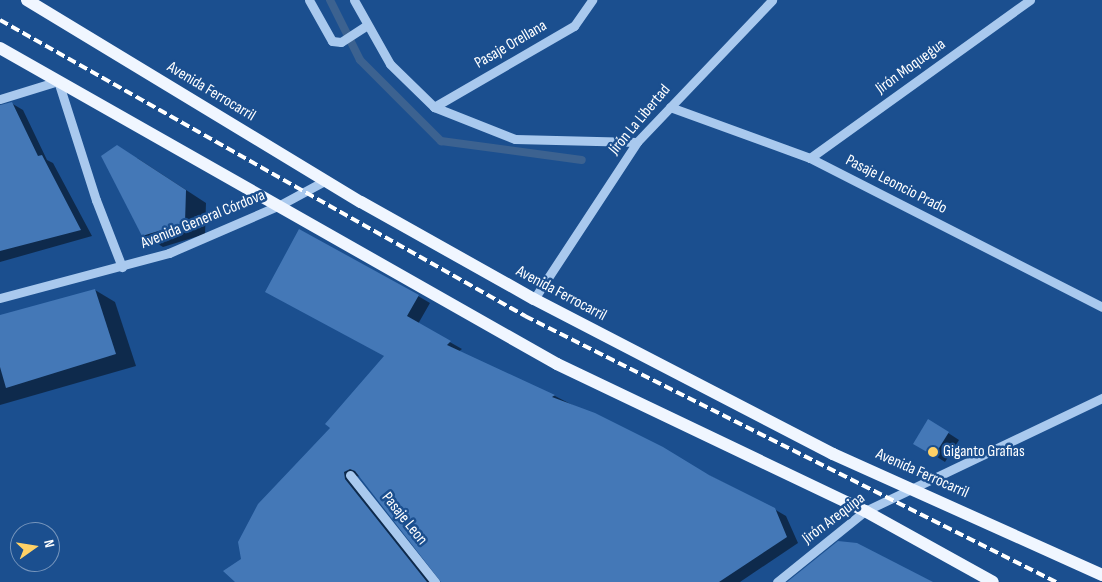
<!DOCTYPE html>
<html>
<head>
<meta charset="utf-8">
<style>
  body { margin:0 }
  #map { position:relative; width:1102px; height:582px; overflow:hidden; background:#1b4f8f; font-family:"Sofia Sans Condensed",sans-serif }
  div>[style] { position:absolute }
  .shadow>* { inset:0; background:#0007 }
  .stream>* { height:8px; margin:-4px; padding:0 4px; transform-origin:4px; border-radius:4px; background:#3c6290 }
  .building>* { inset:0; background:#4478b7 }
  .minor>* { height:9px; margin:-4.5px; padding:0 4.5px; transform-origin:4.5px; border-radius:4.5px; background:#a9c9ee }
  .major>* { height:12px; margin:-6px; padding:0 6px; transform-origin:6px; border-radius:6px; background:#f0f6ff }
  .rail>* { height:4px; margin-top:-2px; transform-origin:0; background:repeating-linear-gradient(90deg,#fff 0 9px,transparent 0 13px) }
  .dots>* { width:14px; height:14px; translate:-50% -50%; box-sizing:border-box; border:2px solid #1b4f8f; border-radius:50% }
  span { translate:-50% -50%; white-space:nowrap; text-align:center; line-height:1.15; -webkit-text-stroke:5px #1b4f8f; paint-order:stroke }
  .street-label { font-size:16px; color:#fff }
  .poi-label { font-size:16px; color:#fff }
  .left { translate:0 -50%; text-align:left }
  .north { position:absolute; left:10px; top:522px; width:50px; height:50px; box-sizing:border-box; background:#1b4f8f; border:1px solid #7695bc; border-radius:50%; rotate:77deg; font-size:14px; font-weight:700; line-height:20px; text-align:center; color:#fff }
  .north::after { content:''; display:block; margin:auto; width:18px; height:22px; background:#ffd166; clip-path:polygon(50% 0,100% 100%,50% 72%,0 100%) }
</style>
</head>
<body>
<div id="map">
  <div class="shadow">
    <i style="clip-path:polygon(11px 103px,23px 110px,47px 160px,53px 163px,92px 236px,0 262px,0 105px)"></i>
    <i style="clip-path:polygon(137px 158px,206px 203px,205px 234px,163px 247px,143px 235px)"></i>
    <i style="clip-path:polygon(95px 290px,115px 302px,136px 366px,0 405px,0 316px)"></i>
    <i style="clip-path:polygon(418px 296px,430px 303px,418px 324px,462px 349px,458px 352px,555px 396px,774px 509px,786px 516px,798px 543px,740px 582px,442px 582px,361px 477px,357px 476px,356px 487px,432px 582px,237px 582px,332px 427px,385px 356px,279px 298px)"></i>
    <i style="clip-path:polygon(939px 427px,959px 440px,945px 462px,915px 443px)"></i>
  </div>
  <div class="stream">
    <i style="left:330px;top:0;width:67px;rotate:63.4deg"></i>
    <i style="left:360px;top:60px;width:115px;rotate:45deg"></i>
    <i style="left:441px;top:141px;width:142px;rotate:7.7deg"></i>
  </div>
  <div class="building">
    <i style="clip-path:polygon(12px 102px,38px 156px,42px 155px,81px 230px,0 251px,0 105px)"></i>
    <i style="clip-path:polygon(117px 145px,186px 190px,185px 223px,142px 236px,101px 156px)"></i>
    <i style="clip-path:polygon(299px 229px,419px 295px,407px 316px,451px 341px,447px 345px,555px 395px,552px 397px,595px 413px,663px 447px,709px 475px,775px 508px,787px 537px,719px 582px,441px 582px,355px 471px,350px 469px,344px 472px,345px 479px,427px 582px,235px 582px,223px 571px,241px 559px,238px 542px,258px 504px,330px 428px,325px 424px,384px 356px,265px 292px)"></i>
    <i style="clip-path:polygon(95px 289px,116px 354px,6px 388px,0 367px,0 315px)"></i>
    <i style="clip-path:polygon(928px 419px,949px 432px,934px 456px,913px 444px)"></i>
    <i style="clip-path:polygon(838px 541px,857px 543px,933px 582px,787px 582px)"></i>
  </div>
  <div class="minor">
    <i style="left:309px;top:0;width:47px;rotate:60.7deg"></i>
    <i style="left:332px;top:41px;width:9px;rotate:6deg"></i>
    <i style="left:341px;top:42px;width:31px;rotate:-33deg"></i>
    <i style="left:354px;top:0;width:73px;rotate:60.6deg"></i>
    <i style="left:390px;top:64px;width:62px;rotate:44.3deg"></i>
    <i style="left:434px;top:107px;width:87px;rotate:21.6deg"></i>
    <i style="left:515px;top:139px;width:122px;rotate:1.4deg"></i>
    <i style="left:0;top:99px;width:61px;rotate:-17.2deg"></i>
    <i style="left:58px;top:81px;width:125px;rotate:72.3deg"></i>
    <i style="left:96px;top:200px;width:72px;rotate:68.8deg"></i>
    <i style="left:434px;top:107px;width:162px;rotate:-30.1deg"></i>
    <i style="left:574px;top:26px;width:32px;rotate:-55deg"></i>
    <i style="left:670px;top:107px;width:149px;rotate:20deg"></i>
    <i style="left:810px;top:158px;width:328px;rotate:27deg"></i>
    <i style="left:810px;top:158px;width:271px;rotate:-35.7deg"></i>
    <i style="left:0;top:298px;width:175px;rotate:-14.9deg"></i>
    <i style="left:169px;top:253px;width:121px;rotate:-23.4deg"></i>
    <i style="left:280px;top:205px;width:52px;rotate:-28.5deg"></i>
    <i style="left:534px;top:299px;width:188px;rotate:-56.7deg"></i>
    <i style="left:637px;top:142px;width:196px;rotate:-46.4deg"></i>
    <i style="left:350px;top:475px;width:137px;rotate:51.5deg"></i>
    <i style="left:777px;top:582px;width:113px;rotate:-38.9deg"></i>
    <i style="left:865px;top:511px;width:263px;rotate:-25.5deg"></i>
  </div>
  <div class="major">
    <i style="left:27px;top:0;width:390px;rotate:31.2deg"></i>
    <i style="left:361px;top:202px;width:198px;rotate:29.3deg"></i>
    <i style="left:534px;top:299px;width:337px;rotate:27.4deg"></i>
    <i style="left:833px;top:454px;width:295px;rotate:24.2deg"></i>
    <i style="left:0;top:48px;width:640px;rotate:29.57deg"></i>
    <i style="left:557px;top:364px;width:341px;rotate:25.5deg"></i>
    <i style="left:865px;top:511px;width:146px;rotate:29deg"></i>
  </div>
  <div class="rail">
    <i style="left:0;top:20px;width:603px;rotate:29.41deg"></i>
    <i style="left:525px;top:316px;width:594px;rotate:26.61deg"></i>
  </div>
  <div class="dots">
    <i style="left:933px;top:452px;background:#ffd166"></i>
  </div>
  <div class="street-label">
    <span style="left:511px;top:45px;rotate:-30deg">Pasaje Orellana</span>
    <span style="left:911px;top:67px;rotate:-36deg">Jirón Moquegua</span>
    <span style="left:211px;top:92px;rotate:31deg">Avenida Ferrocarril</span>
    <span style="left:640px;top:120px;rotate:-50deg">Jirón La Libertad</span>
    <span style="left:896px;top:185px;rotate:27deg">Pasaje Leoncio Prado</span>
    <span style="left:203px;top:220px;rotate:-22deg">Avenida General Córdova</span>
    <span style="left:561px;top:294px;rotate:28deg">Avenida Ferrocarril</span>
    <span style="left:922px;top:474px;rotate:24deg">Avenida Ferrocarril</span>
    <span style="left:404px;top:519px;rotate:51deg">Pasaje Leon</span>
    <span style="left:834px;top:519px;rotate:-37deg">Jirón Arequipa</span>
  </div>
  <div class="poi-label">
    <span class="left" style="left:943px;top:452px">Giganto Grafias</span>
  </div>
  <div class="north">N</div>
</div>
</body>
</html>
